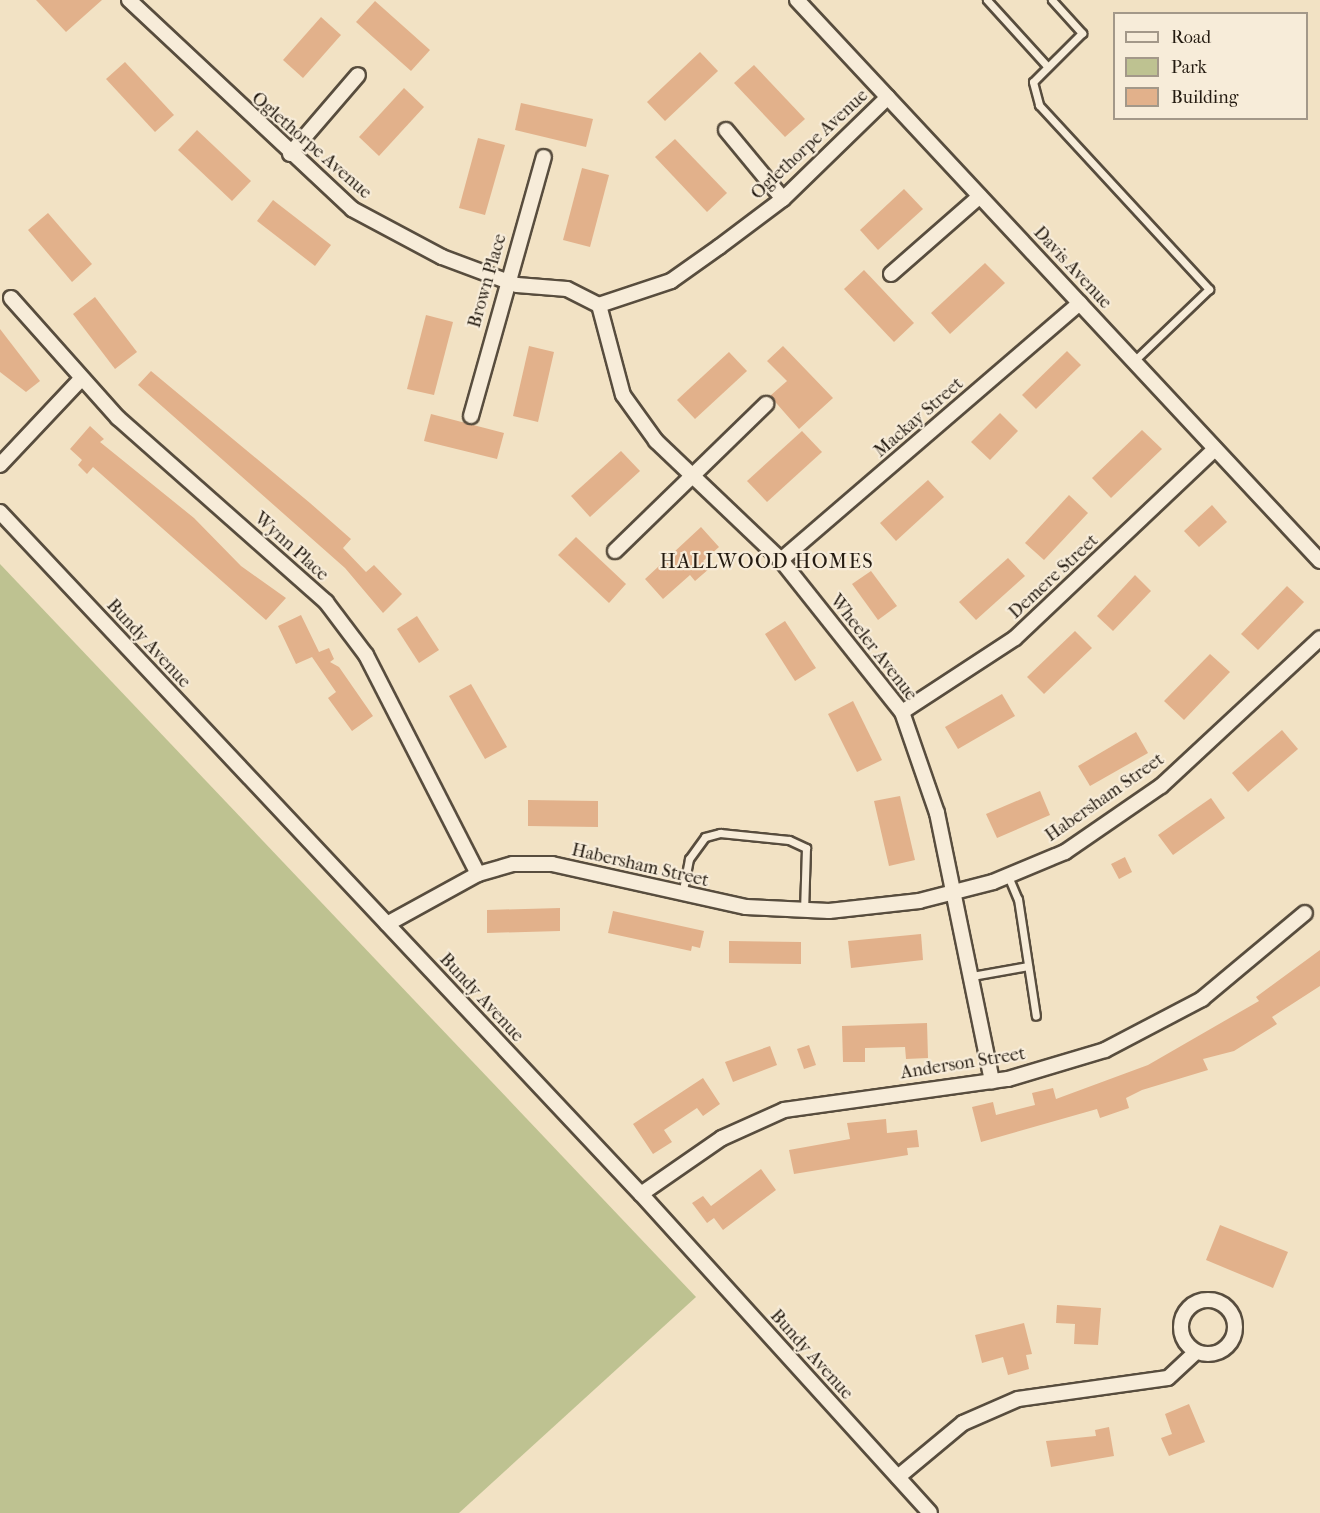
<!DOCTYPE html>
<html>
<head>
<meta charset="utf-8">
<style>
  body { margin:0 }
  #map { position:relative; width:1320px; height:1513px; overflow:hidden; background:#f2e2c4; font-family:"IM FELL French Canon",serif }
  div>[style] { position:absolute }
  .green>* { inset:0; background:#bec291 }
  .building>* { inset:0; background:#e2b18b }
  .roads { filter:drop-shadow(2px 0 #584d3e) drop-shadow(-2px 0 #584d3e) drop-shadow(0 2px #584d3e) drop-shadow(0 -2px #584d3e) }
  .service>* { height:7px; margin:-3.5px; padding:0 3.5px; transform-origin:3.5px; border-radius:3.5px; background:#f7ecd9 }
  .minor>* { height:14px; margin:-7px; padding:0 7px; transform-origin:7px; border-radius:7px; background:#f7ecd9 }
  .minor>.ring { margin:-7px; padding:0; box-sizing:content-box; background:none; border:14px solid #f7ecd9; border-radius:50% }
  span { translate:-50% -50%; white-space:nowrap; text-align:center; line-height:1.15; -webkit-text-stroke:4.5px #f7ecd9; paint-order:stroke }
  .street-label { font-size:18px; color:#241b11 }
  .neighbourhood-label { font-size:20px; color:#241b11; letter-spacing:1.5px }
  .legend { position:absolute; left:1113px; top:12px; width:195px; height:108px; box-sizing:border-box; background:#f7ecd9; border:2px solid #a39889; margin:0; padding:8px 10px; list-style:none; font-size:18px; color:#241b11 }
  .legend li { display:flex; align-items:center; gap:12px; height:30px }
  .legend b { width:30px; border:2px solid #a39889 }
</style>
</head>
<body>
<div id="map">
  <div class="green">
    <i style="clip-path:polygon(0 564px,696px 1297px,459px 1513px,0 1513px)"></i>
  </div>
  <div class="building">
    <i style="clip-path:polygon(36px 0,102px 0,66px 32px)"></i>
    <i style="clip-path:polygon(375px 1px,430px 50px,411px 71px,356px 22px)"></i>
    <i style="clip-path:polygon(321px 17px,341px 35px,303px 78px,283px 60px)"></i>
    <i style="clip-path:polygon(700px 52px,718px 71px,665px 121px,647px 102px)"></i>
    <i style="clip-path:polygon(125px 62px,174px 115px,155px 132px,106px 79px)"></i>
    <i style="clip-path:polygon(754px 65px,805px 119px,785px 137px,734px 83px)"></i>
    <i style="clip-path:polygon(404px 88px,424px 107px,379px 156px,359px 137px)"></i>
    <i style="clip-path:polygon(521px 103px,593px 119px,586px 147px,515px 130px)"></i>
    <i style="clip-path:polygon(197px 130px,251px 181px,232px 201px,178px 150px)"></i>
    <i style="clip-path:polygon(478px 138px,505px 145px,485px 215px,459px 208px)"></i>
    <i style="clip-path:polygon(675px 139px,727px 193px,707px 212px,655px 157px)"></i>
    <i style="clip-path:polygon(582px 168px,609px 175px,590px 247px,563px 240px)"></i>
    <i style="clip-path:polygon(904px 189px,923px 209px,878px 250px,860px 230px)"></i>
    <i style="clip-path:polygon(273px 200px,331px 245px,315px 266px,257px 221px)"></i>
    <i style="clip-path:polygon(48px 213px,92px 264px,72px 282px,28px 230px)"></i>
    <i style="clip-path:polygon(985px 263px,1005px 283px,950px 334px,931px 313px)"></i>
    <i style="clip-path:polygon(864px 270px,914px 323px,894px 342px,844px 289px)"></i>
    <i style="clip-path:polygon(95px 297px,137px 352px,115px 369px,73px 314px)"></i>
    <i style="clip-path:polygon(426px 315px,453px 322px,434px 395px,407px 389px)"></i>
    <i style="clip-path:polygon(0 329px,40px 381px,26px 392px,0 372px)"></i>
    <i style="clip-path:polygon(529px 346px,554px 352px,538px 422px,513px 416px)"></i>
    <i style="clip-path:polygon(783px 346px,833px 398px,799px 429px,770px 396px,787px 381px,767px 361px)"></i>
    <i style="clip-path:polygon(1067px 351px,1081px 365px,1036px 409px,1022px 395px)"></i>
    <i style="clip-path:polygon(729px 352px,747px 371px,695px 419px,677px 400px)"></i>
    <i style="clip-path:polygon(151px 371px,310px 503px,351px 539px,343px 548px,366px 572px,374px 565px,402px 594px,383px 613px,345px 568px,138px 385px)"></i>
    <i style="clip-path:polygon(1000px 413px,1018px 431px,990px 460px,971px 442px)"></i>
    <i style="clip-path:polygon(431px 414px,504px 433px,497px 459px,424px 441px)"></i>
    <i style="clip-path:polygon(90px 426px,104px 439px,100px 442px,194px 518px,241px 566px,286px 598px,266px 620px,93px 467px,87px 474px,78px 465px,82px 460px,70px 449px)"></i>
    <i style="clip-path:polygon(1142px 430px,1162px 449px,1111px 498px,1092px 478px)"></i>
    <i style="clip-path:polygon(802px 431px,822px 452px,767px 502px,747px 481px)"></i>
    <i style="clip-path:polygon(621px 451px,640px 471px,590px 517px,571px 496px)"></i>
    <i style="clip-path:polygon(928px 480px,944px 497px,896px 541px,880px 523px)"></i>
    <i style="clip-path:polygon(1069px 495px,1088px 513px,1044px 560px,1025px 543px)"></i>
    <i style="clip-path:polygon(1212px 505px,1227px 522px,1199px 547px,1184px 531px)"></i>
    <i style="clip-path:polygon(701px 527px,719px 547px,703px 561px,710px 568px,695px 581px,690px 575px,663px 599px,645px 579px)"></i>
    <i style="clip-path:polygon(576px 537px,626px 584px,609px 603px,558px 555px)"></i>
    <i style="clip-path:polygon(1008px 558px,1025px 576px,976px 620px,959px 602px)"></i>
    <i style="clip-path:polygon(871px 571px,897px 606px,878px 620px,852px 584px)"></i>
    <i style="clip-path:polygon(1135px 575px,1151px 591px,1113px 631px,1097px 616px)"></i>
    <i style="clip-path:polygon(1287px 586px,1304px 602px,1258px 650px,1241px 634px)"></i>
    <i style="clip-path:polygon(301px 615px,319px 652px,329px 648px,334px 659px,330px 662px,339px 667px,373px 716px,352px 731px,328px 698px,336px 692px,312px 657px,296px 664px,278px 626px)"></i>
    <i style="clip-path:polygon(417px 616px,439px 650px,419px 663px,397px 629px)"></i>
    <i style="clip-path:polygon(785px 621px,816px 668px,795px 681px,765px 634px)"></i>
    <i style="clip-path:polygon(1075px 631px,1092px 648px,1044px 694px,1027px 677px)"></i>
    <i style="clip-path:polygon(1210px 654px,1230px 672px,1184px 720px,1164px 701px)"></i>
    <i style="clip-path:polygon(471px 684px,507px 747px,485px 759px,449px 696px)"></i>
    <i style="clip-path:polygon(1002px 694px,1015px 716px,958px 749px,945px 727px)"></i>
    <i style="clip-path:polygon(853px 701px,882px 760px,857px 772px,828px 714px)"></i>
    <i style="clip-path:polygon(1282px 730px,1298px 749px,1248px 792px,1232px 773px)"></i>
    <i style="clip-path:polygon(1136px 732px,1148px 753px,1090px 786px,1078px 766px)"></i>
    <i style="clip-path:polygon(1040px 791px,1050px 815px,997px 838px,986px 814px)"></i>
    <i style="clip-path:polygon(900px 796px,915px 860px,889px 866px,874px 801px)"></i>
    <i style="clip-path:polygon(1211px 798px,1225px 818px,1173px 855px,1158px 835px)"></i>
    <i style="clip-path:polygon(528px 800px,598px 801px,598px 827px,528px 826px)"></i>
    <i style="clip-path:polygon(1125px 857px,1132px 872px,1119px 879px,1111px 864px)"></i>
    <i style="clip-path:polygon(560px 908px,560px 931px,487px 933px,487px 910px)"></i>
    <i style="clip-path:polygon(613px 911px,704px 931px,700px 948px,692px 946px,691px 951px,608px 933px)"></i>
    <i style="clip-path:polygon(921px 934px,923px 960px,851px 968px,848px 941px)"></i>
    <i style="clip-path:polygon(729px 941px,801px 942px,801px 964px,729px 963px)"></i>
    <i style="clip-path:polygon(1320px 950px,1320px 986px,1272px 1017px,1277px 1024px,1234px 1051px,1203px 1059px,1208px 1070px,1142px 1090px,1126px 1098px,1129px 1108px,1100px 1118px,1097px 1109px,981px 1142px,972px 1107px,993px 1102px,996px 1115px,1035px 1105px,1032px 1093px,1053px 1088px,1056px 1099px,1148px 1065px,1259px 1001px,1256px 997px)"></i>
    <i style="clip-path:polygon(927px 1023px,928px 1058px,906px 1059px,905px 1047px,865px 1048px,865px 1062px,843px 1062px,842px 1026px)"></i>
    <i style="clip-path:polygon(809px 1045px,816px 1065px,804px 1069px,797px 1049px)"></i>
    <i style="clip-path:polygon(770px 1046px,777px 1065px,733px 1082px,725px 1062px)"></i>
    <i style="clip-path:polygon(703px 1078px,720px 1104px,703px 1116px,697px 1108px,664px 1130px,672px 1142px,653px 1154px,633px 1124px)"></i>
    <i style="clip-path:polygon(886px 1119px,887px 1133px,917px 1130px,919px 1147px,907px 1148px,908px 1155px,794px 1174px,789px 1150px,850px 1139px,847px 1123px)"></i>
    <i style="clip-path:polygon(761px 1169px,776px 1190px,723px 1230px,714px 1218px,707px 1223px,692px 1203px,703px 1196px,711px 1206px)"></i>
    <i style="clip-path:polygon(1220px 1225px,1288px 1252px,1273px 1288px,1206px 1260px)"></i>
    <i style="clip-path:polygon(1057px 1305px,1101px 1308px,1098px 1345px,1074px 1344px,1075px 1324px,1056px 1323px)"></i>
    <i style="clip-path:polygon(1024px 1323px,1032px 1354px,1026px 1355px,1029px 1369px,1008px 1375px,1003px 1357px,982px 1363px,975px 1335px)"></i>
    <i style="clip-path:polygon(1189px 1404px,1205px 1442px,1169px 1456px,1161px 1438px,1172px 1434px,1165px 1414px)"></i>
    <i style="clip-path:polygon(1109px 1427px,1114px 1456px,1051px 1467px,1046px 1441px,1096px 1436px,1095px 1430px)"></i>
  </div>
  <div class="roads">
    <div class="service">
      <i style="left:987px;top:0;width:89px;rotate:47.7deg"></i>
      <i style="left:1052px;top:0;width:45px;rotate:47.7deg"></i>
      <i style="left:1082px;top:33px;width:69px;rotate:135deg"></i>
      <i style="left:1033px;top:82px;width:24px;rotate:75deg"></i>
      <i style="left:1039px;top:105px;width:251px;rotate:47.3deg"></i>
      <i style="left:1209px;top:289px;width:104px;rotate:136.2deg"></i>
      <i style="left:1008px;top:876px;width:25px;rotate:67deg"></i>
      <i style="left:1018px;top:899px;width:118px;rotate:81.3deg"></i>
      <i style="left:682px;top:895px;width:37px;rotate:-79deg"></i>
      <i style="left:689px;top:859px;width:27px;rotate:-54deg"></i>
      <i style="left:705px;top:837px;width:16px;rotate:-15deg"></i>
      <i style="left:720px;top:833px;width:69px;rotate:5.8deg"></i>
      <i style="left:789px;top:840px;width:19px;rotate:25deg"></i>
      <i style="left:806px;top:848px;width:62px;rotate:91.8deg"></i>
      <i style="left:972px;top:976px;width:57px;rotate:-10.1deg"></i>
    </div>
    <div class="minor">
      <i style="left:129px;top:0;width:306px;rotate:43.1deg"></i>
      <i style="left:352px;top:209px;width:102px;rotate:28.1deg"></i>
      <i style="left:442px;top:257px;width:80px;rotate:20.5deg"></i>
      <i style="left:517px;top:285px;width:50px;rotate:4.6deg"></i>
      <i style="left:567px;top:289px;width:36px;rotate:27deg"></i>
      <i style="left:599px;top:305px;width:76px;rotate:-18.4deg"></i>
      <i style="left:671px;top:281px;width:59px;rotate:-35.3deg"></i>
      <i style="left:719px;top:247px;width:80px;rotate:-36.9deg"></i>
      <i style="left:783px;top:199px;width:146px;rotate:-44.2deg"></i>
      <i style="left:797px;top:0;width:767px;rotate:47.01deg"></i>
      <i style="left:726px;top:130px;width:89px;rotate:50.4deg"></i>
      <i style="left:290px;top:154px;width:104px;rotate:-49.3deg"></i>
      <i style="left:891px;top:274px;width:118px;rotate:-41.2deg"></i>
      <i style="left:11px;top:298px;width:161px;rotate:48.3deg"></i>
      <i style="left:118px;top:418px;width:278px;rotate:41.5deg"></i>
      <i style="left:326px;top:602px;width:66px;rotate:53deg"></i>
      <i style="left:366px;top:655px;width:246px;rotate:62.9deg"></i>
      <i style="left:599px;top:305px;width:93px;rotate:75.1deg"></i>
      <i style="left:623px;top:395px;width:57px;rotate:54.3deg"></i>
      <i style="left:656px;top:441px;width:173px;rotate:43.6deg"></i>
      <i style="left:781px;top:560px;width:194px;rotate:51.5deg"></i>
      <i style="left:902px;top:712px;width:107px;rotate:70.9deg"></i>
      <i style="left:937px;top:813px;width:274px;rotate:78.4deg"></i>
      <i style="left:471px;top:416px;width:269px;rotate:-74.3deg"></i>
      <i style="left:0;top:465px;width:117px;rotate:-46.7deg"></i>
      <i style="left:0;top:512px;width:936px;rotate:46.78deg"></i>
      <i style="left:641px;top:1194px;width:430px;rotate:47.8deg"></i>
      <i style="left:615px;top:551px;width:211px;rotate:-44.2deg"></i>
      <i style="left:781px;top:560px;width:394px;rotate:-40.7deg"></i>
      <i style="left:902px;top:712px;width:135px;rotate:-33.2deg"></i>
      <i style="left:1015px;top:638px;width:275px;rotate:-43.4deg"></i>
      <i style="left:387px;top:924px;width:104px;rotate:-28.8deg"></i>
      <i style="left:478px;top:874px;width:36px;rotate:-16deg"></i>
      <i style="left:513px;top:864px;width:39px"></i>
      <i style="left:552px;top:864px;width:199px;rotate:12.5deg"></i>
      <i style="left:746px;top:907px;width:83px;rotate:2.8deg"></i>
      <i style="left:829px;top:911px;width:91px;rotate:-6.3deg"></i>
      <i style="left:919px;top:901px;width:76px;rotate:-14.4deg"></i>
      <i style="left:993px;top:882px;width:78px;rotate:-22.6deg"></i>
      <i style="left:1065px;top:852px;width:116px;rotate:-34.5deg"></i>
      <i style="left:1161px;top:786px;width:217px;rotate:-42.9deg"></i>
      <i style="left:641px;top:1194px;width:98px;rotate:-34.7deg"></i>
      <i style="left:722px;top:1138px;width:68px;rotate:-24.3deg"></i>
      <i style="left:784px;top:1110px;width:226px;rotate:-7.9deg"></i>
      <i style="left:1008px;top:1079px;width:101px;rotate:-16.6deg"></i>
      <i style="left:1105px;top:1050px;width:110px;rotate:-27.7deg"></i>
      <i style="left:1202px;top:999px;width:134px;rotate:-39.9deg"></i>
      <i class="ring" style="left:1181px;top:1300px;width:40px;height:40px"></i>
      <i style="left:898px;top:1477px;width:85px;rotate:-39.7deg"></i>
      <i style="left:963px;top:1423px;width:60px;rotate:-23.6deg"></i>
      <i style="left:1018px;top:1399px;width:151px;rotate:-8deg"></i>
      <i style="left:1168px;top:1378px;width:38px;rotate:-43deg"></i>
    </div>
  </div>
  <div class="street-label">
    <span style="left:810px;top:145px;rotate:-43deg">Oglethorpe Avenue</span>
    <span style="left:311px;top:146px;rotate:41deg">Oglethorpe Avenue</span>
    <span style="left:1072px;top:268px;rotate:47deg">Davis Avenue</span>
    <span style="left:488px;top:281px;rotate:-74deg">Brown Place</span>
    <span style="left:919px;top:418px;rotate:-41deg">Mackay Street</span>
    <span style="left:291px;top:547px;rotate:42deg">Wynn Place</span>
    <span style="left:1054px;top:577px;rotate:-43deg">Demere Street</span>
    <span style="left:148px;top:644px;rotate:47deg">Bundy Avenue</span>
    <span style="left:873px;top:648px;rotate:52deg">Wheeler Avenue</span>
    <span style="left:1105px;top:798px;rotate:-35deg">Habersham Street</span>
    <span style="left:640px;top:866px;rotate:13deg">Habersham Street</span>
    <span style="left:481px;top:998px;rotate:47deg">Bundy Avenue</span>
    <span style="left:963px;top:1064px;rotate:-9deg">Anderson Street</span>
    <span style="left:811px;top:1355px;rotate:48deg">Bundy Avenue</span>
  </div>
  <div class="neighbourhood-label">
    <span style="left:767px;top:561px">HALLWOOD HOMES</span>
  </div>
  <ul class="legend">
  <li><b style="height:8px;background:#f7ecd9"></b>Road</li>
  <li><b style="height:16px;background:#bec291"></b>Park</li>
  <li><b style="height:16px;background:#e2b18b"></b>Building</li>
  </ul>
</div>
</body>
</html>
